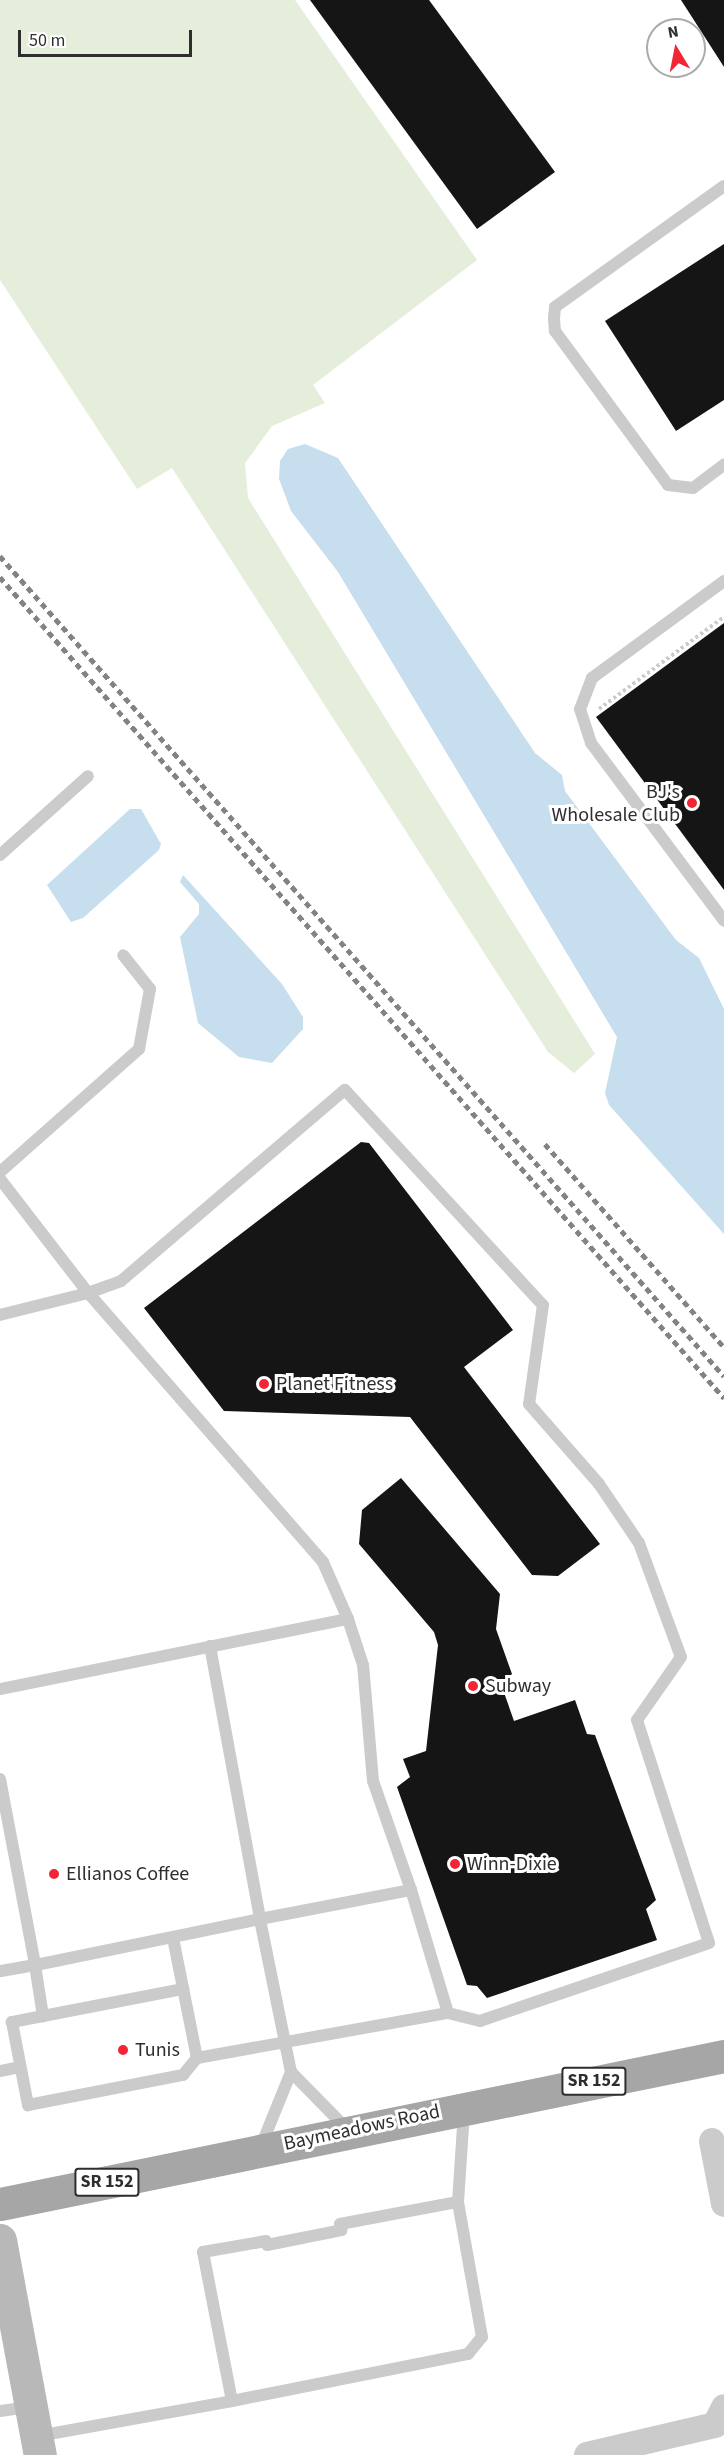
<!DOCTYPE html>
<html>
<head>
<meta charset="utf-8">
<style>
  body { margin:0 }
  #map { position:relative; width:724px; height:2455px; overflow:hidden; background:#fff; font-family:"Source Sans 3",sans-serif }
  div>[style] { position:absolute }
  .green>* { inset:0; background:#e5eddb }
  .water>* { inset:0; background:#c6deee }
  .building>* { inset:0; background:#151515 }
  .path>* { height:4px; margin-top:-2px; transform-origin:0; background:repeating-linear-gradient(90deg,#cbcbcb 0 3px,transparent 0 6px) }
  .lane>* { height:12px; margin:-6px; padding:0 6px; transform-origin:6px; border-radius:6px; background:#cbcbcb }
  .street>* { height:26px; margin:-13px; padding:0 13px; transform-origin:13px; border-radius:13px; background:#cbcbcb }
  .secondary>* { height:33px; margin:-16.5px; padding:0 16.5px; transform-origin:16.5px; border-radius:16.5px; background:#b8b8b8 }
  .primary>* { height:33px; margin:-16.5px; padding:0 16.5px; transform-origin:16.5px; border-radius:16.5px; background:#a6a6a6 }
  .rail>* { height:4.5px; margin-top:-2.25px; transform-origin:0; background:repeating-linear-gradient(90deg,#838383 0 6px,transparent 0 10.5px) }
  .dots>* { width:16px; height:16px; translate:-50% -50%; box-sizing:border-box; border:3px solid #fff; border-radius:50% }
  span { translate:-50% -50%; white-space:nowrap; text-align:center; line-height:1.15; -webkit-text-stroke:6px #fff; paint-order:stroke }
  .shield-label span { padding:2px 4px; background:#fff; border:2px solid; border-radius:4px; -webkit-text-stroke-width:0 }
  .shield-label { font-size:18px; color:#2e2e2e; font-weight:700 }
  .poi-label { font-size:20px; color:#2e2e2e }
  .right { translate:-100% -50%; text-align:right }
  .left { translate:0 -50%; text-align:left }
  .street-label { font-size:20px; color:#2e2e2e }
  .north { position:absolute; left:646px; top:18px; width:60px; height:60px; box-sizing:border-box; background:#fff; border:2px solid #ababab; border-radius:50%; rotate:350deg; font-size:16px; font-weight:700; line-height:24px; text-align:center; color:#2e2e2e }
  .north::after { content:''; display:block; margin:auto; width:21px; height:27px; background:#f12534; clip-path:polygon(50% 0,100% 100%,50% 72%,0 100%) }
  .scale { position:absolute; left:18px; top:30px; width:174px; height:27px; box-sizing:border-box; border:3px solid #2e2e2e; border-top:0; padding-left:8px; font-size:18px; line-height:21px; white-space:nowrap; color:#2e2e2e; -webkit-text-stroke:4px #fff; paint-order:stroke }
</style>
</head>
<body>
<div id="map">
  <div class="green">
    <i style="clip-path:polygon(0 0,295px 0,477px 260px,313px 385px,325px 403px,272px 426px,245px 463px,248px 498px,595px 1054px,574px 1073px,548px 1052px,172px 468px,137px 489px,0 280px)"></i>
  </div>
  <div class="water">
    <i style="clip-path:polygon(305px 444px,338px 458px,535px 753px,562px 775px,565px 791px,676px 940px,699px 958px,724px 1009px,724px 1234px,609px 1105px,605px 1093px,617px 1037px,338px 572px,291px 511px,279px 479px,280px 461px,288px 449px)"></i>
    <i style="clip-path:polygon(130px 809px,141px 809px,161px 844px,159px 850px,83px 918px,71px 922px,47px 885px)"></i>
    <i style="clip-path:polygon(183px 875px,282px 984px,303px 1017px,303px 1029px,272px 1063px,239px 1057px,198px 1023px,180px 937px,199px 914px,199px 904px,180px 882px)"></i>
  </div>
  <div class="building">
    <i style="clip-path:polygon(310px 0,429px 0,555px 172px,477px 229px)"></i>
    <i style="clip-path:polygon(681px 0,724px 0,724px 67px)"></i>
    <i style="clip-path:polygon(724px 244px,724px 400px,676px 431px,605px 321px)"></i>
    <i style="clip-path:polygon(724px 623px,724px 890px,596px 717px)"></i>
    <i style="clip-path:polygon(361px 1142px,369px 1143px,513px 1330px,464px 1367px,600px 1544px,558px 1576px,532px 1575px,410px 1417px,224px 1411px,144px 1308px)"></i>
    <i style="clip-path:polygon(401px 1478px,500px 1594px,496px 1629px,512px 1674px,501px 1684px,514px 1721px,575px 1700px,587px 1734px,595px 1735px,656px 1900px,646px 1909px,657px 1940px,487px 1998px,477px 1986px,467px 1985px,397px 1787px,410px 1777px,403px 1759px,426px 1751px,438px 1645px,434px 1632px,359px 1544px,362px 1510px)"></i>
  </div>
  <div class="path">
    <i style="left:599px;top:709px;width:155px;rotate:-36.4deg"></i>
  </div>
  <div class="lane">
    <i style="left:724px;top:186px;width:208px;rotate:144.4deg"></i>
    <i style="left:555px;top:307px;width:11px;rotate:95deg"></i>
    <i style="left:554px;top:318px;width:13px;rotate:86deg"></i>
    <i style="left:555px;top:331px;width:191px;rotate:53.7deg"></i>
    <i style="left:668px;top:485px;width:25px;rotate:7deg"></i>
    <i style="left:693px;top:488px;width:39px;rotate:-37deg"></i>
    <i style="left:724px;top:581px;width:164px;rotate:143.7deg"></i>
    <i style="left:592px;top:678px;width:33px;rotate:111deg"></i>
    <i style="left:580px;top:709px;width:36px;rotate:72deg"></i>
    <i style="left:591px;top:743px;width:222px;rotate:53.2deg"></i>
    <i style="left:0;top:855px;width:118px;rotate:-41.9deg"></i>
    <i style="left:0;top:1172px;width:186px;rotate:-41.5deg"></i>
    <i style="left:139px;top:1049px;width:61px;rotate:-79.6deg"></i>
    <i style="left:150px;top:989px;width:43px;rotate:-128.5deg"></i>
    <i style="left:0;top:1179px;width:144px;rotate:52.3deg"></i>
    <i style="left:88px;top:1293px;width:91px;rotate:166deg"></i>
    <i style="left:210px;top:1646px;width:278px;rotate:79.6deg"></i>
    <i style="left:260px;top:1919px;width:230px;rotate:168.4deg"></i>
    <i style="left:35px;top:1965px;width:52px;rotate:81.1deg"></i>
    <i style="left:43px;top:2016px;width:32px;rotate:169deg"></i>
    <i style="left:12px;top:2022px;width:85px;rotate:79.1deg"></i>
    <i style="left:28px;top:2105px;width:158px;rotate:-11deg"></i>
    <i style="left:183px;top:2075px;width:22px;rotate:-51deg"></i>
    <i style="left:197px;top:2058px;width:255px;rotate:-10.2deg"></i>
    <i style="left:448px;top:2013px;width:128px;rotate:-106.7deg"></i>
    <i style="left:0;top:1689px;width:355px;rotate:-11.4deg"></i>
    <i style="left:348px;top:1619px;width:62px;rotate:-113.7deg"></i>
    <i style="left:323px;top:1562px;width:357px;rotate:-131.1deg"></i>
    <i style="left:88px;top:1293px;width:35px;rotate:-20deg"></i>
    <i style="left:121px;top:1281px;width:294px;rotate:-40.5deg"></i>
    <i style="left:345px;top:1090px;width:292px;rotate:47.4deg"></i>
    <i style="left:543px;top:1305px;width:100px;rotate:98deg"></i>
    <i style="left:529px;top:1404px;width:106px;rotate:48.8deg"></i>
    <i style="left:599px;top:1484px;width:71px;rotate:55.9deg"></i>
    <i style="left:639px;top:1543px;width:121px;rotate:69.8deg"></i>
    <i style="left:681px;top:1657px;width:77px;rotate:124.9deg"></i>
    <i style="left:637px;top:1720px;width:234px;rotate:72.1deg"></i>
    <i style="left:709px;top:1943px;width:242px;rotate:161.2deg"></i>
    <i style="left:480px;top:2021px;width:33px;rotate:-166deg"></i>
    <i style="left:0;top:1779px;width:189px;rotate:79.3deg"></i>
    <i style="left:35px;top:1965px;width:36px;rotate:170deg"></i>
    <i style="left:173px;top:1938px;width:122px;rotate:78.7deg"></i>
    <i style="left:43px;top:2016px;width:143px;rotate:-10.9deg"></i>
    <i style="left:0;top:2071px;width:20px;rotate:-11deg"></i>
    <i style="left:348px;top:2130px;width:81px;rotate:-134.5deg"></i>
    <i style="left:291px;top:2072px;width:156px;rotate:-101.5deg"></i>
    <i style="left:260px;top:1919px;width:154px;rotate:-10.9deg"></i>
    <i style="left:411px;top:1890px;width:115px;rotate:-109.2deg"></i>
    <i style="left:373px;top:1781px;width:116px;rotate:-94.9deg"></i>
    <i style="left:363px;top:1665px;width:48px;rotate:-108.1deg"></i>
    <i style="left:261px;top:2146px;width:80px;rotate:-67.9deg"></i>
    <i style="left:340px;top:2224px;width:120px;rotate:-10.6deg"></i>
    <i style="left:266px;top:2241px;width:64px;rotate:170.1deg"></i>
    <i style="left:203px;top:2252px;width:152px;rotate:79deg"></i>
    <i style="left:232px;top:2401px;width:241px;rotate:-11.3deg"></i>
    <i style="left:468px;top:2354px;width:22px;rotate:-51deg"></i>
    <i style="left:482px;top:2337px;width:137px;rotate:-100.1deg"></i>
    <i style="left:458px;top:2202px;width:91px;rotate:-86.2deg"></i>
    <i style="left:267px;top:2245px;width:76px;rotate:-11.3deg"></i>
    <i style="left:0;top:2411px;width:28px;rotate:-8deg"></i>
    <i style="left:38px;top:2436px;width:197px;rotate:-10.2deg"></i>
  </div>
  <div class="street">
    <i style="left:712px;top:2141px;width:64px;rotate:79.2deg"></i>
    <i style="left:587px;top:2455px;width:131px;rotate:-13.2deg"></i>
    <i style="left:715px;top:2425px;width:20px;rotate:-63deg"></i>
  </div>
  <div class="secondary">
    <i style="left:0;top:2240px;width:219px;rotate:79.5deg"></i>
  </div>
  <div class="primary">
    <i style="left:0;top:2204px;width:739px;rotate:-11.55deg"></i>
  </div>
  <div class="rail">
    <i style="left:0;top:556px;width:1094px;rotate:48.56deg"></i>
    <i style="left:0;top:577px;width:1095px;rotate:48.59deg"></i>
    <i style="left:545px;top:1144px;width:271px;rotate:48.6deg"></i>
  </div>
  <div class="dots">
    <i style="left:692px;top:803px;background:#f12534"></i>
    <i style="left:264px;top:1384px;background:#f12534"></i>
    <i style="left:473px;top:1686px;background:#f12534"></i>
    <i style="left:455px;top:1864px;background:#f12534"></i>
    <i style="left:54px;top:1874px;background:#f12534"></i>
    <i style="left:123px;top:2050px;background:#f12534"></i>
  </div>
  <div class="shield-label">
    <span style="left:594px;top:2081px">SR 152</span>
    <span style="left:107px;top:2182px">SR 152</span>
  </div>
  <div class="poi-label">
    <span class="right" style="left:680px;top:804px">BJ's<br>Wholesale Club</span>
    <span class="left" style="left:276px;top:1384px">Planet Fitness</span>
    <span class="left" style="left:485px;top:1686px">Subway</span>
    <span class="left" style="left:467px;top:1864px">Winn-Dixie</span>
    <span class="left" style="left:66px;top:1874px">Ellianos Coffee</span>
    <span class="left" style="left:135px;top:2050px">Tunis</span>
  </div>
  <div class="street-label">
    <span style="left:362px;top:2128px;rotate:-12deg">Baymeadows Road</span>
  </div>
  <div class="north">N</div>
  <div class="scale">50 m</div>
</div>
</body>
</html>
